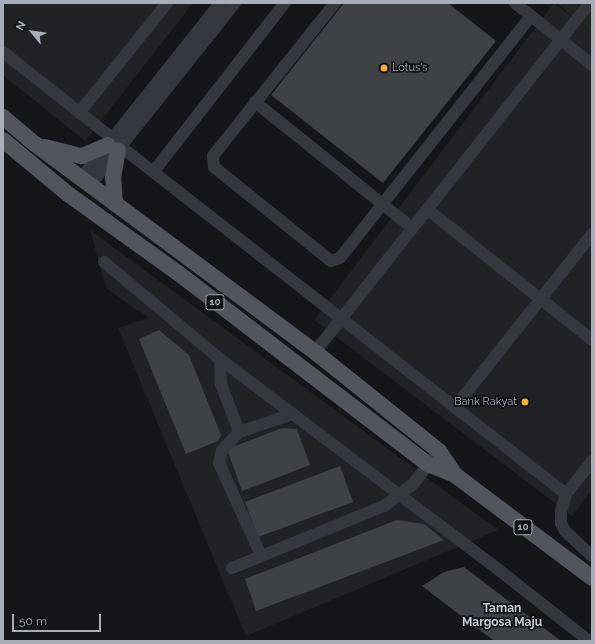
<!DOCTYPE html>
<html>
<head>
<meta charset="utf-8">
<style>
  body { margin:0 }
  #map { position:relative; width:595px; height:644px; overflow:hidden; background:#161618; font-family:Raleway,sans-serif }
  div>[style] { position:absolute }
  .built>* { inset:0; background:#222225 }
  .green>* { inset:0; background:#1e261f }
  .building>* { inset:0; background:#404145 }
  .minor>* { height:12px; margin:-6px; padding:0 6px; transform-origin:6px; border-radius:6px; background:#37383d }
  .major>* { height:16px; margin:-8px; padding:0 8px; transform-origin:8px; border-radius:8px; background:#53555c }
  .dots>* { width:11px; height:11px; translate:-50% -50%; box-sizing:border-box; border:2px solid #111113; border-radius:50% }
  span { translate:-50% -50%; white-space:nowrap; text-align:center; line-height:1.15; -webkit-text-stroke:3.5px #111113; paint-order:stroke }
  .shield-label span { padding:1px 3px; background:#111113; border:1px solid; border-radius:3px; -webkit-text-stroke-width:0 }
  .shield-label { font-size:10px; color:#a8adb8; font-weight:700 }
  .poi-label { font-size:11px; color:#a8adb8 }
  .left { translate:0 -50%; text-align:left }
  .right { translate:-100% -50%; text-align:right }
  .neighbourhood-label { font-size:12px; color:#c9ccd4; font-weight:700 }
  .frame { position:absolute; inset:0; border:4px solid #a8adb8; pointer-events:none }
  .north { position:absolute; left:12px; top:12px; width:40px; height:40px; -webkit-text-stroke:3px #111113; paint-order:stroke; rotate:299deg; font-size:11px; font-weight:700; line-height:16px; text-align:center; color:#a8adb8 }
  .north::after { content:''; display:block; margin:auto; width:14px; height:18px; background:#a8adb8; clip-path:polygon(50% 0,100% 100%,50% 72%,0 100%) }
  .scale { position:absolute; left:12px; top:614px; width:89px; height:18px; box-sizing:border-box; border:2px solid #a8adb8; border-top:0; padding-left:5px; font-size:12px; line-height:14px; white-space:nowrap; color:#a8adb8; -webkit-text-stroke:3px #111113; paint-order:stroke }
</style>
</head>
<body>
<div id="map">
  <div class="built">
    <i style="clip-path:polygon(3px 3px,193px 3px,85px 141px,3px 75px)"></i>
    <i style="clip-path:polygon(554px 3px,592px 32px,592px 490px,572px 516px,314px 320px)"></i>
    <i style="clip-path:polygon(90px 230px,498px 530px,246px 636px,118px 328px,148px 318px,106px 288px)"></i>
  </div>
  <div class="green">
    <i style="clip-path:polygon(556px 3px,592px 3px,592px 32px)"></i>
  </div>
  <div class="building">
    <i style="clip-path:polygon(344px 3px,448px 3px,496px 41px,383px 183px,271px 95px)"></i>
    <i style="clip-path:polygon(159px 330px,189px 355px,221px 435px,218px 441px,186px 454px,139px 339px)"></i>
    <i style="clip-path:polygon(282px 428px,297px 429px,310px 465px,242px 491px,227px 449px)"></i>
    <i style="clip-path:polygon(340px 466px,353px 502px,258px 537px,245px 502px)"></i>
    <i style="clip-path:polygon(397px 520px,424px 524px,444px 540px,256px 611px,245px 579px)"></i>
    <i style="clip-path:polygon(464px 567px,561px 641px,494px 641px,422px 586px,444px 572px)"></i>
  </div>
  <div class="minor">
    <i style="left:335px;top:3px;width:196px;rotate:128.6deg"></i>
    <i style="left:213px;top:156px;width:11px;rotate:85deg"></i>
    <i style="left:214px;top:167px;width:150px;rotate:38.8deg"></i>
    <i style="left:331px;top:261px;width:9px;rotate:-18deg"></i>
    <i style="left:340px;top:258px;width:308px;rotate:-51.7deg"></i>
    <i style="left:515px;top:3px;width:99px;rotate:38.8deg"></i>
    <i style="left:3px;top:52px;width:140px;rotate:38.3deg"></i>
    <i style="left:255px;top:102px;width:201px;rotate:38.7deg"></i>
    <i style="left:79px;top:113px;width:141px;rotate:-51.3deg"></i>
    <i style="left:120px;top:146px;width:566px;rotate:37.96deg"></i>
    <i style="left:154px;top:171px;width:213px;rotate:-52.1deg"></i>
    <i style="left:81px;top:178px;width:223px;rotate:-51.5deg"></i>
    <i style="left:90px;top:185px;width:233px;rotate:-51.5deg"></i>
    <i style="left:427px;top:209px;width:211px;rotate:38.4deg"></i>
    <i style="left:104px;top:262px;width:151px;rotate:39.9deg"></i>
    <i style="left:220px;top:359px;width:338px;rotate:37.1deg"></i>
    <i style="left:490px;top:563px;width:126px;rotate:38.2deg"></i>
    <i style="left:315px;top:352px;width:444px;rotate:-51.8deg"></i>
    <i style="left:220px;top:359px;width:25px;rotate:88deg"></i>
    <i style="left:221px;top:384px;width:51px;rotate:69.4deg"></i>
    <i style="left:239px;top:432px;width:57px;rotate:-18.4deg"></i>
    <i style="left:455px;top:407px;width:221px;rotate:-51.6deg"></i>
    <i style="left:239px;top:432px;width:25px;rotate:133deg"></i>
    <i style="left:222px;top:450px;width:13px;rotate:103deg"></i>
    <i style="left:219px;top:463px;width:101px;rotate:65.5deg"></i>
    <i style="left:592px;top:461px;width:42px;rotate:128.2deg"></i>
    <i style="left:566px;top:494px;width:18px;rotate:106deg"></i>
    <i style="left:561px;top:511px;width:12px;rotate:90deg"></i>
    <i style="left:561px;top:523px;width:9px;rotate:63deg"></i>
    <i style="left:565px;top:531px;width:37px;rotate:43deg"></i>
    <i style="left:232px;top:568px;width:164px;rotate:-22.2deg"></i>
    <i style="left:384px;top:506px;width:36px;rotate:-37deg"></i>
    <i style="left:413px;top:484px;width:33px;rotate:-52deg"></i>
  </div>
  <div class="major">
    <i style="left:3px;top:117px;width:42px;rotate:40.2deg"></i>
    <i style="left:35px;top:144px;width:349px;rotate:36.6deg"></i>
    <i style="left:315px;top:352px;width:159px;rotate:38.6deg"></i>
    <i style="left:439px;top:451px;width:29px;rotate:56deg"></i>
    <i style="left:3px;top:140px;width:85px;rotate:39.7deg"></i>
    <i style="left:68px;top:194px;width:135px;rotate:35.7deg"></i>
    <i style="left:178px;top:273px;width:315px;rotate:37.4deg"></i>
    <i style="left:428px;top:464px;width:29px;rotate:22deg"></i>
    <i style="left:455px;top:475px;width:171px;rotate:36.9deg"></i>
    <i style="left:45px;top:147px;width:38px;rotate:14deg"></i>
    <i style="left:82px;top:156px;width:28px;rotate:-23deg"></i>
    <i style="left:115px;top:204px;width:26px;rotate:-94deg"></i>
    <i style="left:113px;top:178px;width:28px;rotate:-80deg"></i>
  </div>
  <div class="dots">
    <i style="left:384px;top:68px;background:#f2b134"></i>
    <i style="left:525px;top:402px;background:#f2b134"></i>
  </div>
  <div class="shield-label">
    <span style="left:215px;top:302px">10</span>
    <span style="left:523px;top:527px">10</span>
  </div>
  <div class="poi-label">
    <span class="left" style="left:392px;top:68px">Lotus's</span>
    <span class="right" style="left:517px;top:402px">Bank Rakyat</span>
  </div>
  <div class="neighbourhood-label">
    <span style="left:502px;top:616px">Taman<br>Margosa Maju</span>
  </div>
  <div class="frame"></div>
  <div class="north">N</div>
  <div class="scale">50 m</div>
</div>
</body>
</html>
